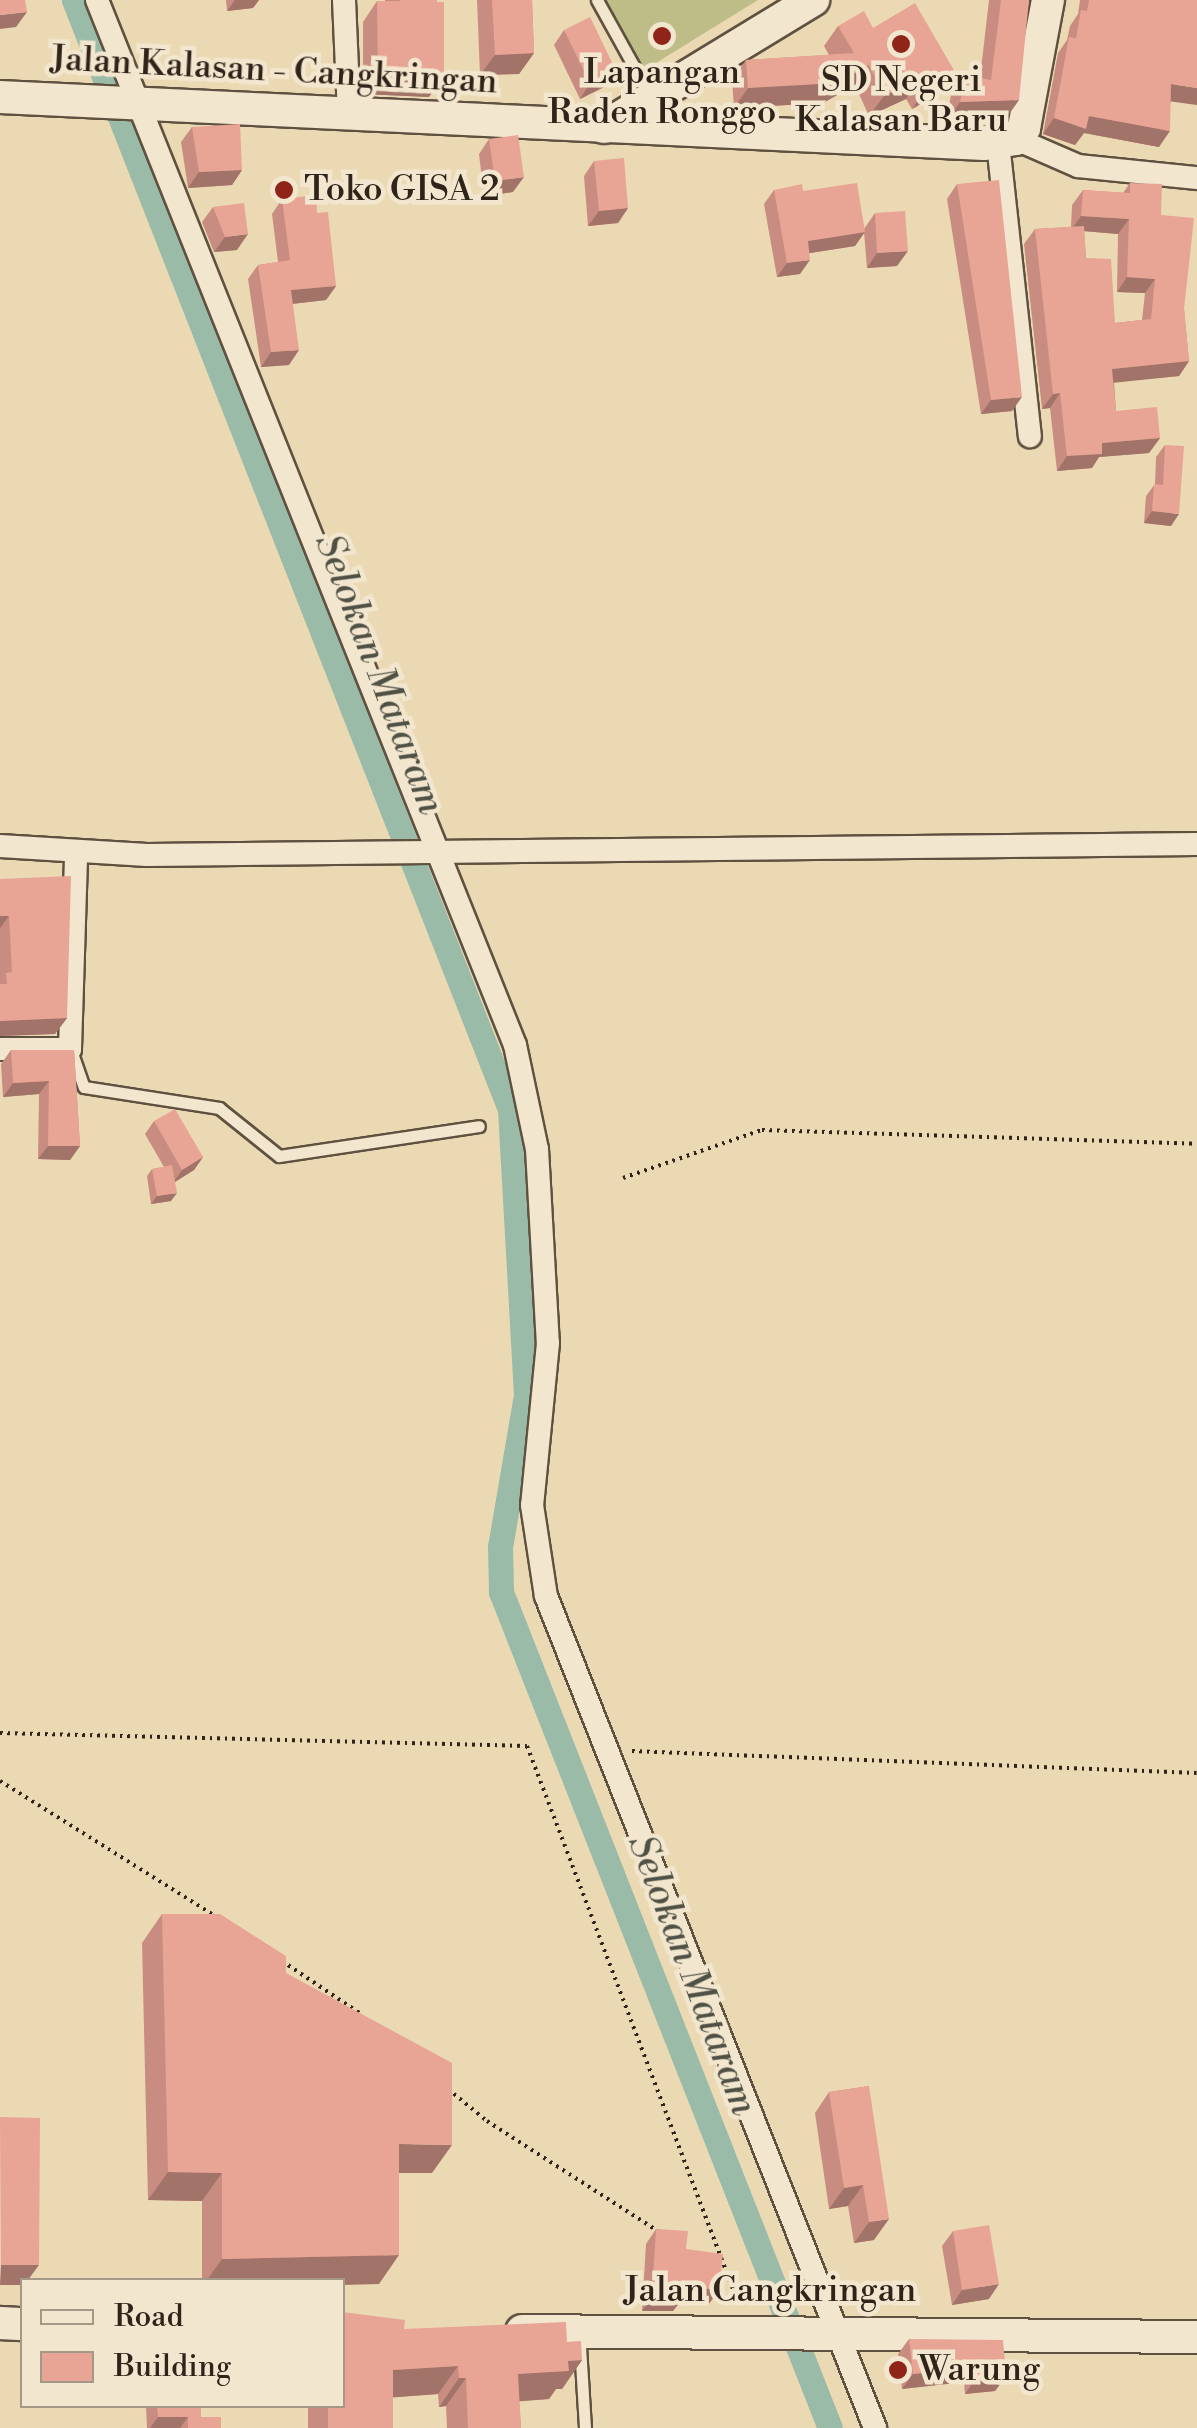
<!DOCTYPE html>
<html>
<head>
<meta charset="utf-8">
<style>
  body { margin:0 }
  #map { position:relative; width:1197px; height:2428px; overflow:hidden; background:#ebd9b4; font-family:"Libre Bodoni",serif }
  div>[style] { position:absolute }
  .green>* { inset:0; background:#bebd88 }
  .canal>* { height:25px; margin:-12.5px; padding:0 12.5px; transform-origin:12.5px; border-radius:12.5px; background:#99bba8 }
  .path>* { height:4px; margin-top:-2px; transform-origin:0; background:repeating-linear-gradient(90deg,#30241a 0 2.5px,transparent 0 7.5px) }
  .roads { filter:drop-shadow(2px 0 #5f5140) drop-shadow(-2px 0 #5f5140) drop-shadow(0 2px #5f5140) drop-shadow(0 -2px #5f5140) }
  .service>* { height:11px; margin:-5.5px; padding:0 5.5px; transform-origin:5.5px; border-radius:5.5px; background:#f2e6ce }
  .minor>* { height:22px; margin:-11px; padding:0 11px; transform-origin:11px; border-radius:11px; background:#f2e6ce }
  .secondary>* { height:32px; margin:-16px; padding:0 16px; transform-origin:16px; border-radius:16px; background:#f2e6ce }
  .wall>* { inset:0; background:#c88d80 }
  .shaded-wall>* { inset:0; background:#a27368 }
  .building>* { inset:0; background:#e8a495 }
  .dots>* { width:28px; height:28px; translate:-50% -50%; box-sizing:border-box; border:5px solid #f2e6ce; border-radius:50% }
  span { translate:-50% -50%; white-space:nowrap; text-align:center; line-height:1.15; -webkit-text-stroke:9px #f2e6ce; paint-order:stroke }
  .street-label { font-size:35px; color:#30241a }
  .poi-label { font-size:35px; color:#30241a }
  .left { translate:0 -50%; text-align:left }
  .water-label { font-size:38px; color:#505145; font-style:italic }
  .legend { position:absolute; left:20px; top:2278px; width:325px; height:130px; box-sizing:border-box; background:#f2e6ce; border:2px solid #a49886; margin:0; padding:12px 18px; list-style:none; font-size:30px; color:#30241a }
  .legend li { display:flex; align-items:center; gap:20px; height:50px }
  .legend b { width:50px; border:2px solid #a49886 }
</style>
</head>
<body>
<div id="map">
  <div class="green">
    <i style="clip-path:polygon(604px 0,758px 0,643px 71px)"></i>
  </div>
  <div class="canal">
    <i style="left:74px;top:0;width:1192px;rotate:68.54deg"></i>
    <i style="left:510px;top:1109px;width:286px;rotate:86.8deg"></i>
    <i style="left:526px;top:1395px;width:154px;rotate:99.7deg"></i>
    <i style="left:500px;top:1547px;width:45px;rotate:88.7deg"></i>
    <i style="left:501px;top:1592px;width:898px;rotate:68.52deg"></i>
  </div>
  <div class="path">
    <i style="left:623px;top:1178px;width:147px;rotate:-19.1deg"></i>
    <i style="left:762px;top:1130px;width:435px;rotate:1.8deg"></i>
    <i style="left:0;top:1733px;width:527px;rotate:1.41deg"></i>
    <i style="left:527px;top:1746px;width:598px;rotate:69.23deg"></i>
    <i style="left:632px;top:1751px;width:565px;rotate:2.23deg"></i>
    <i style="left:0;top:1781px;width:250px;rotate:32.1deg"></i>
    <i style="left:282px;top:1961px;width:95px;rotate:33.9deg"></i>
    <i style="left:448px;top:2089px;width:50px;rotate:39.4deg"></i>
    <i style="left:487px;top:2121px;width:205px;rotate:32.8deg"></i>
  </div>
  <div class="roads">
    <div class="service">
      <i style="left:597px;top:0;width:107px;rotate:61deg"></i>
      <i style="left:72px;top:1053px;width:36px;rotate:71deg"></i>
      <i style="left:84px;top:1087px;width:137px;rotate:8.8deg"></i>
      <i style="left:219px;top:1108px;width:77px;rotate:38.7deg"></i>
      <i style="left:279px;top:1156px;width:202px;rotate:-8.5deg"></i>
      <i style="left:580px;top:2346px;width:82px;rotate:86.5deg"></i>
    </div>
    <div class="minor">
      <i style="left:97px;top:0;width:1125px;rotate:68.2deg"></i>
      <i style="left:515px;top:1045px;width:106px;rotate:78.1deg"></i>
      <i style="left:537px;top:1149px;width:194px;rotate:86.8deg"></i>
      <i style="left:548px;top:1343px;width:163px;rotate:95.6deg"></i>
      <i style="left:532px;top:1505px;width:92px;rotate:81.3deg"></i>
      <i style="left:546px;top:1596px;width:895px;rotate:68.42deg"></i>
      <i style="left:344px;top:0;width:114px;rotate:87.5deg"></i>
      <i style="left:1016px;top:139px;width:68px;rotate:23.5deg"></i>
      <i style="left:1078px;top:166px;width:120px;rotate:5.8deg"></i>
      <i style="left:998px;top:143px;width:295px;rotate:83.8deg"></i>
      <i style="left:0;top:846px;width:147px;rotate:3.5deg"></i>
      <i style="left:147px;top:855px;width:1050px;rotate:-0.6deg"></i>
      <i style="left:0;top:1049px;width:70px"></i>
      <i style="left:70px;top:1049px;width:194px;rotate:-88.2deg"></i>
    </div>
    <div class="secondary">
      <i style="left:0;top:97px;width:985px;rotate:2.73deg"></i>
      <i style="left:984px;top:144px;width:32px;rotate:-9deg"></i>
      <i style="left:1016px;top:139px;width:14px;rotate:-54deg"></i>
      <i style="left:1024px;top:128px;width:130px;rotate:-79.4deg"></i>
      <i style="left:604px;top:127px;width:245px;rotate:-31.3deg"></i>
      <i style="left:0;top:2323px;width:22px;rotate:3deg"></i>
      <i style="left:522px;top:2331px;width:675px;rotate:0.51deg"></i>
    </div>
  </div>
  <div class="wall">
    <i style="clip-path:polygon(226px 0,259px 0,253px 8px,227px 11px)"></i>
    <i style="clip-path:polygon(385px 0,437px 0,429px 97px,363px 94px,363px 22px,377px 1px,385px 1px)"></i>
    <i style="clip-path:polygon(477px 0,532px 0,534px 53px,519px 74px,480px 75px)"></i>
    <i style="clip-path:polygon(989px 0,1029px 0,1005px 120px,946px 122px,951px 95px,966px 75px,980px 78px)"></i>
    <i style="clip-path:polygon(1080px 0,1197px 0,1159px 147px,1084px 133px,1075px 145px,1043px 134px,1058px 53px,1067px 40px,1070px 26px,1078px 14px)"></i>
    <i style="clip-path:polygon(838px 26px,873px 28px,955px 72px,941px 92px,912px 109px,906px 99px,869px 116px,855px 85px,823px 103px,734px 108px,732px 80px,746px 60px,829px 55px,824px 46px)"></i>
    <i style="clip-path:polygon(564px 30px,606px 86px,580px 99px,554px 45px)"></i>
    <i style="clip-path:polygon(192px 127px,242px 170px,232px 185px,188px 188px,181px 142px)"></i>
    <i style="clip-path:polygon(489px 139px,513px 192px,484px 196px,479px 154px)"></i>
    <i style="clip-path:polygon(594px 161px,628px 208px,618px 223px,588px 226px,584px 176px)"></i>
    <i style="clip-path:polygon(evenodd,1130px 183px,1161px 215px,1184px 309px,1189px 361px,1179px 376px,1114px 382px,1116px 411px,1160px 438px,1149px 453px,1099px 457px,1092px 468px,1057px 471px,1050px 408px,1042px 409px,1024px 244px,1035px 229px,1071px 227px,1072px 205px,1083px 190px,1123px 193px,1130px 183px,1084px 231px,1118px 234px,1117px 292px,1145px 293px,1142px 320px,1115px 323px,1086px 258px,1084px 231px)"></i>
    <i style="clip-path:polygon(957px 184px,1012px 411px,981px 414px,947px 199px)"></i>
    <i style="clip-path:polygon(774px 190px,803px 191px,864px 229px,875px 213px,897px 266px,867px 268px,864px 232px,855px 246px,809px 253px,800px 274px,777px 277px,764px 204px)"></i>
    <i style="clip-path:polygon(282px 199px,317px 213px,336px 286px,326px 300px,293px 304px,289px 365px,261px 367px,248px 279px,258px 265px,278px 262px,272px 214px)"></i>
    <i style="clip-path:polygon(213px 207px,237px 250px,214px 252px,202px 222px)"></i>
    <i style="clip-path:polygon(1165px 445px,1171px 526px,1144px 523px,1146px 496px,1155px 484px,1156px 457px)"></i>
    <i style="clip-path:polygon(0 879px,67px 1018px,55px 1034px,0 1036px)"></i>
    <i style="clip-path:polygon(11px 1050px,74px 1050px,80px 1146px,70px 1160px,38px 1159px,39px 1094px,3px 1097px,1px 1064px)"></i>
    <i style="clip-path:polygon(154px 1121px,203px 1157px,194px 1170px,175px 1182px,171px 1201px,151px 1204px,147px 1176px,152px 1169px,164px 1167px,145px 1134px)"></i>
    <i style="clip-path:polygon(162px 1914px,286px 1973px,432px 2173px,399px 2173px,379px 2284px,342px 2280px,202px 2280px,202px 2201px,148px 2200px,142px 1943px)"></i>
    <i style="clip-path:polygon(869px 2086px,874px 2240px,854px 2243px,848px 2206px,829px 2209px,815px 2113px,829px 2092px)"></i>
    <i style="clip-path:polygon(656px 2229px,686px 2249px,719px 2290px,708px 2305px,680px 2302px,673px 2311px,642px 2311px,646px 2244px)"></i>
    <i style="clip-path:polygon(953px 2231px,989px 2299px,952px 2305px,942px 2246px)"></i>
    <i style="clip-path:polygon(404px 2329px,567px 2342px,582px 2360px,562px 2389px,556px 2389px,549px 2399px,519px 2401px,521px 2428px,447px 2428px,446px 2406px,439px 2407px,438px 2394px,393px 2397px,393px 2428px,308px 2428px,308px 2406px,342px 2406px)"></i>
    <i style="clip-path:polygon(909px 2339px,1006px 2376px,995px 2391px,965px 2394px,964px 2382px,902px 2389px,898px 2354px)"></i>
    <i style="clip-path:polygon(146px 2406px,201px 2406px,201px 2417px,221px 2428px,147px 2428px)"></i>
  </div>
  <div class="shaded-wall">
    <i style="clip-path:polygon(235px 0,259px 0,253px 8px,227px 11px)"></i>
    <i style="clip-path:polygon(27px 12px,16px 27px,0 29px,0 15px)"></i>
    <i style="clip-path:polygon(534px 53px,519px 74px,480px 75px,495px 55px)"></i>
    <i style="clip-path:polygon(869px 65px,855px 85px,823px 103px,734px 108px,748px 88px)"></i>
    <i style="clip-path:polygon(616px 71px,606px 86px,580px 99px,590px 83px)"></i>
    <i style="clip-path:polygon(955px 72px,941px 92px,912px 109px,926px 88px)"></i>
    <i style="clip-path:polygon(378px 74px,444px 77px,429px 97px,363px 94px)"></i>
    <i style="clip-path:polygon(920px 78px,906px 99px,869px 116px,884px 96px)"></i>
    <i style="clip-path:polygon(1171px 84px,1197px 88px,1197px 105px,1160px 100px)"></i>
    <i style="clip-path:polygon(1019px 100px,1005px 120px,946px 122px,960px 102px)"></i>
    <i style="clip-path:polygon(1089px 116px,1170px 131px,1159px 147px,1084px 133px,1075px 145px,1043px 134px,1054px 118px)"></i>
    <i style="clip-path:polygon(242px 170px,232px 185px,188px 188px,199px 172px)"></i>
    <i style="clip-path:polygon(524px 177px,513px 192px,484px 196px,495px 181px)"></i>
    <i style="clip-path:polygon(628px 208px,618px 223px,588px 226px,599px 211px)"></i>
    <i style="clip-path:polygon(1081px 216px,1129px 219px,1118px 234px,1071px 230px)"></i>
    <i style="clip-path:polygon(865px 232px,855px 246px,798px 255px,808px 241px)"></i>
    <i style="clip-path:polygon(248px 234px,237px 250px,214px 252px,225px 237px)"></i>
    <i style="clip-path:polygon(908px 251px,897px 266px,867px 268px,877px 253px)"></i>
    <i style="clip-path:polygon(810px 260px,800px 274px,777px 277px,787px 263px)"></i>
    <i style="clip-path:polygon(1127px 277px,1155px 279px,1145px 293px,1117px 292px)"></i>
    <i style="clip-path:polygon(336px 286px,326px 300px,281px 305px,291px 290px)"></i>
    <i style="clip-path:polygon(299px 350px,289px 365px,261px 367px,271px 352px)"></i>
    <i style="clip-path:polygon(1189px 361px,1179px 376px,1102px 384px,1112px 369px)"></i>
    <i style="clip-path:polygon(1060px 393px,1050px 408px,1042px 409px,1053px 394px)"></i>
    <i style="clip-path:polygon(1022px 397px,1012px 411px,981px 414px,991px 400px)"></i>
    <i style="clip-path:polygon(1160px 438px,1149px 453px,1099px 457px,1092px 468px,1057px 471px,1067px 456px,1102px 443px)"></i>
    <i style="clip-path:polygon(1152px 511px,1179px 514px,1171px 526px,1144px 523px)"></i>
    <i style="clip-path:polygon(0 916px,9px 916px,0 928px)"></i>
    <i style="clip-path:polygon(67px 1018px,55px 1034px,0 1036px,0 1021px)"></i>
    <i style="clip-path:polygon(49px 1081px,39px 1094px,3px 1097px,13px 1083px)"></i>
    <i style="clip-path:polygon(48px 1146px,80px 1146px,70px 1160px,38px 1159px)"></i>
    <i style="clip-path:polygon(203px 1157px,194px 1170px,173px 1183px,182px 1170px)"></i>
    <i style="clip-path:polygon(177px 1193px,171px 1201px,151px 1204px,157px 1196px)"></i>
    <i style="clip-path:polygon(399px 2144px,452px 2145px,432px 2173px,379px 2173px)"></i>
    <i style="clip-path:polygon(168px 2172px,222px 2173px,202px 2201px,148px 2200px)"></i>
    <i style="clip-path:polygon(863px 2185px,848px 2206px,829px 2209px,844px 2188px)"></i>
    <i style="clip-path:polygon(889px 2219px,874px 2240px,854px 2243px,869px 2222px)"></i>
    <i style="clip-path:polygon(399px 2255px,379px 2284px,342px 2285px,342px 2280px,207px 2280px,222px 2259px)"></i>
    <i style="clip-path:polygon(1px 2265px,39px 2265px,28px 2280px,22px 2280px,22px 2285px,0 2285px)"></i>
    <i style="clip-path:polygon(999px 2284px,989px 2299px,952px 2305px,962px 2290px)"></i>
    <i style="clip-path:polygon(684px 2286px,719px 2290px,708px 2305px,680px 2302px,673px 2311px,642px 2311px,652px 2296px)"></i>
    <i style="clip-path:polygon(582px 2360px,562px 2389px,556px 2389px,549px 2399px,498px 2403px,518px 2374px,568px 2361px)"></i>
    <i style="clip-path:polygon(458px 2366px,438px 2394px,373px 2399px,393px 2370px)"></i>
    <i style="clip-path:polygon(975px 2367px,964px 2382px,902px 2389px,913px 2374px)"></i>
    <i style="clip-path:polygon(1006px 2376px,995px 2391px,965px 2394px,976px 2378px)"></i>
    <i style="clip-path:polygon(459px 2378px,466px 2378px,446px 2406px,439px 2407px)"></i>
    <i style="clip-path:polygon(158px 2417px,201px 2417px,188px 2417px,180px 2428px,150px 2428px)"></i>
  </div>
  <div class="building">
    <i style="clip-path:polygon(0 0,25px 0,27px 12px,0 15px)"></i>
    <i style="clip-path:polygon(400px 0,437px 0,437px 2px,444px 2px,444px 77px,378px 74px,377px 1px,400px 1px)"></i>
    <i style="clip-path:polygon(492px 0,532px 0,534px 53px,495px 55px)"></i>
    <i style="clip-path:polygon(1001px 0,1029px 0,1019px 100px,960px 102px,966px 75px,991px 80px)"></i>
    <i style="clip-path:polygon(1089px 0,1197px 0,1197px 88px,1171px 84px,1170px 131px,1089px 116px,1086px 129px,1054px 118px,1069px 37px,1076px 38px,1081px 10px,1087px 11px)"></i>
    <i style="clip-path:polygon(915px 3px,955px 72px,926px 88px,920px 78px,884px 96px,869px 65px,838px 83px,748px 88px,746px 60px,854px 53px,838px 26px,864px 11px,873px 28px)"></i>
    <i style="clip-path:polygon(590px 17px,616px 71px,590px 83px,564px 30px)"></i>
    <i style="clip-path:polygon(240px 124px,242px 170px,199px 172px,192px 127px)"></i>
    <i style="clip-path:polygon(518px 135px,524px 177px,495px 181px,489px 139px)"></i>
    <i style="clip-path:polygon(624px 158px,628px 208px,599px 211px,594px 161px)"></i>
    <i style="clip-path:polygon(999px 180px,1022px 397px,991px 400px,957px 184px)"></i>
    <i style="clip-path:polygon(857px 183px,865px 232px,808px 241px,810px 260px,787px 263px,774px 190px,802px 184px,803px 191px)"></i>
    <i style="clip-path:polygon(1130px 183px,1162px 184px,1161px 215px,1194px 218px,1184px 309px,1189px 361px,1112px 369px,1116px 411px,1157px 407px,1160px 438px,1102px 443px,1102px 454px,1067px 456px,1060px 393px,1053px 394px,1035px 229px,1084px 226px,1086px 258px,1111px 259px,1115px 323px,1151px 319px,1155px 279px,1127px 277px,1129px 219px,1081px 216px,1083px 190px,1130px 193px)"></i>
    <i style="clip-path:polygon(316px 195px,317px 213px,328px 212px,336px 286px,291px 290px,299px 350px,271px 352px,258px 265px,290px 260px,282px 199px)"></i>
    <i style="clip-path:polygon(244px 203px,248px 234px,225px 237px,213px 207px)"></i>
    <i style="clip-path:polygon(905px 211px,908px 251px,877px 253px,875px 213px)"></i>
    <i style="clip-path:polygon(1165px 445px,1184px 446px,1179px 514px,1152px 511px,1154px 484px,1163px 485px)"></i>
    <i style="clip-path:polygon(71px 876px,67px 1018px,0 1021px,0 984px,7px 984px,6px 973px,12px 972px,9px 916px,0 916px,0 879px)"></i>
    <i style="clip-path:polygon(11px 1050px,74px 1050px,80px 1146px,48px 1146px,49px 1081px,13px 1083px)"></i>
    <i style="clip-path:polygon(175px 1109px,203px 1157px,182px 1170px,154px 1121px)"></i>
    <i style="clip-path:polygon(172px 1165px,177px 1193px,157px 1196px,152px 1169px)"></i>
    <i style="clip-path:polygon(162px 1914px,220px 1914px,286px 1956px,286px 1973px,452px 2063px,452px 2145px,399px 2144px,399px 2255px,222px 2259px,222px 2173px,168px 2172px)"></i>
    <i style="clip-path:polygon(869px 2086px,889px 2219px,869px 2222px,863px 2185px,844px 2188px,829px 2092px)"></i>
    <i style="clip-path:polygon(0 2117px,40px 2118px,39px 2265px,1px 2265px)"></i>
    <i style="clip-path:polygon(989px 2225px,999px 2284px,962px 2290px,953px 2231px)"></i>
    <i style="clip-path:polygon(656px 2229px,688px 2231px,686px 2249px,723px 2254px,719px 2290px,684px 2286px,683px 2296px,652px 2296px)"></i>
    <i style="clip-path:polygon(342px 2312px,405px 2320px,404px 2329px,566px 2322px,567px 2342px,581px 2341px,582px 2360px,568px 2361px,569px 2371px,518px 2374px,521px 2428px,468px 2428px,466px 2378px,459px 2378px,458px 2366px,393px 2370px,393px 2428px,328px 2428px,328px 2406px,342px 2406px)"></i>
    <i style="clip-path:polygon(909px 2339px,1003px 2340px,1006px 2376px,976px 2378px,975px 2367px,913px 2374px)"></i>
    <i style="clip-path:polygon(157px 2406px,201px 2406px,201px 2417px,158px 2417px)"></i>
    <i style="clip-path:polygon(188px 2417px,221px 2417px,221px 2428px,188px 2428px)"></i>
  </div>
  <div class="dots">
    <i style="left:662px;top:36px;background:#8f2418"></i>
    <i style="left:901px;top:44px;background:#8f2418"></i>
    <i style="left:284px;top:190px;background:#8f2418"></i>
    <i style="left:898px;top:2370px;background:#8f2418"></i>
  </div>
  <div class="street-label">
    <span style="left:274px;top:71px;rotate:3deg">Jalan Kalasan - Cangkringan</span>
    <span style="left:770px;top:2291px">Jalan Cangkringan</span>
  </div>
  <div class="poi-label">
    <span style="left:662px;top:93px">Lapangan<br>Raden Ronggo</span>
    <span style="left:901px;top:101px">SD Negeri<br>Kalasan Baru</span>
    <span class="left" style="left:304px;top:190px">Toko GISA 2</span>
    <span class="left" style="left:918px;top:2370px">Warung</span>
  </div>
  <div class="water-label">
    <span style="left:379px;top:674px;rotate:69deg">Selokan Mataram</span>
    <span style="left:692px;top:1975px;rotate:69deg">Selokan Mataram</span>
  </div>
  <ul class="legend">
  <li><b style="height:12px;background:#f2e6ce"></b>Road</li>
  <li><b style="height:28px;background:#e8a495"></b>Building</li>
  </ul>
</div>
</body>
</html>
